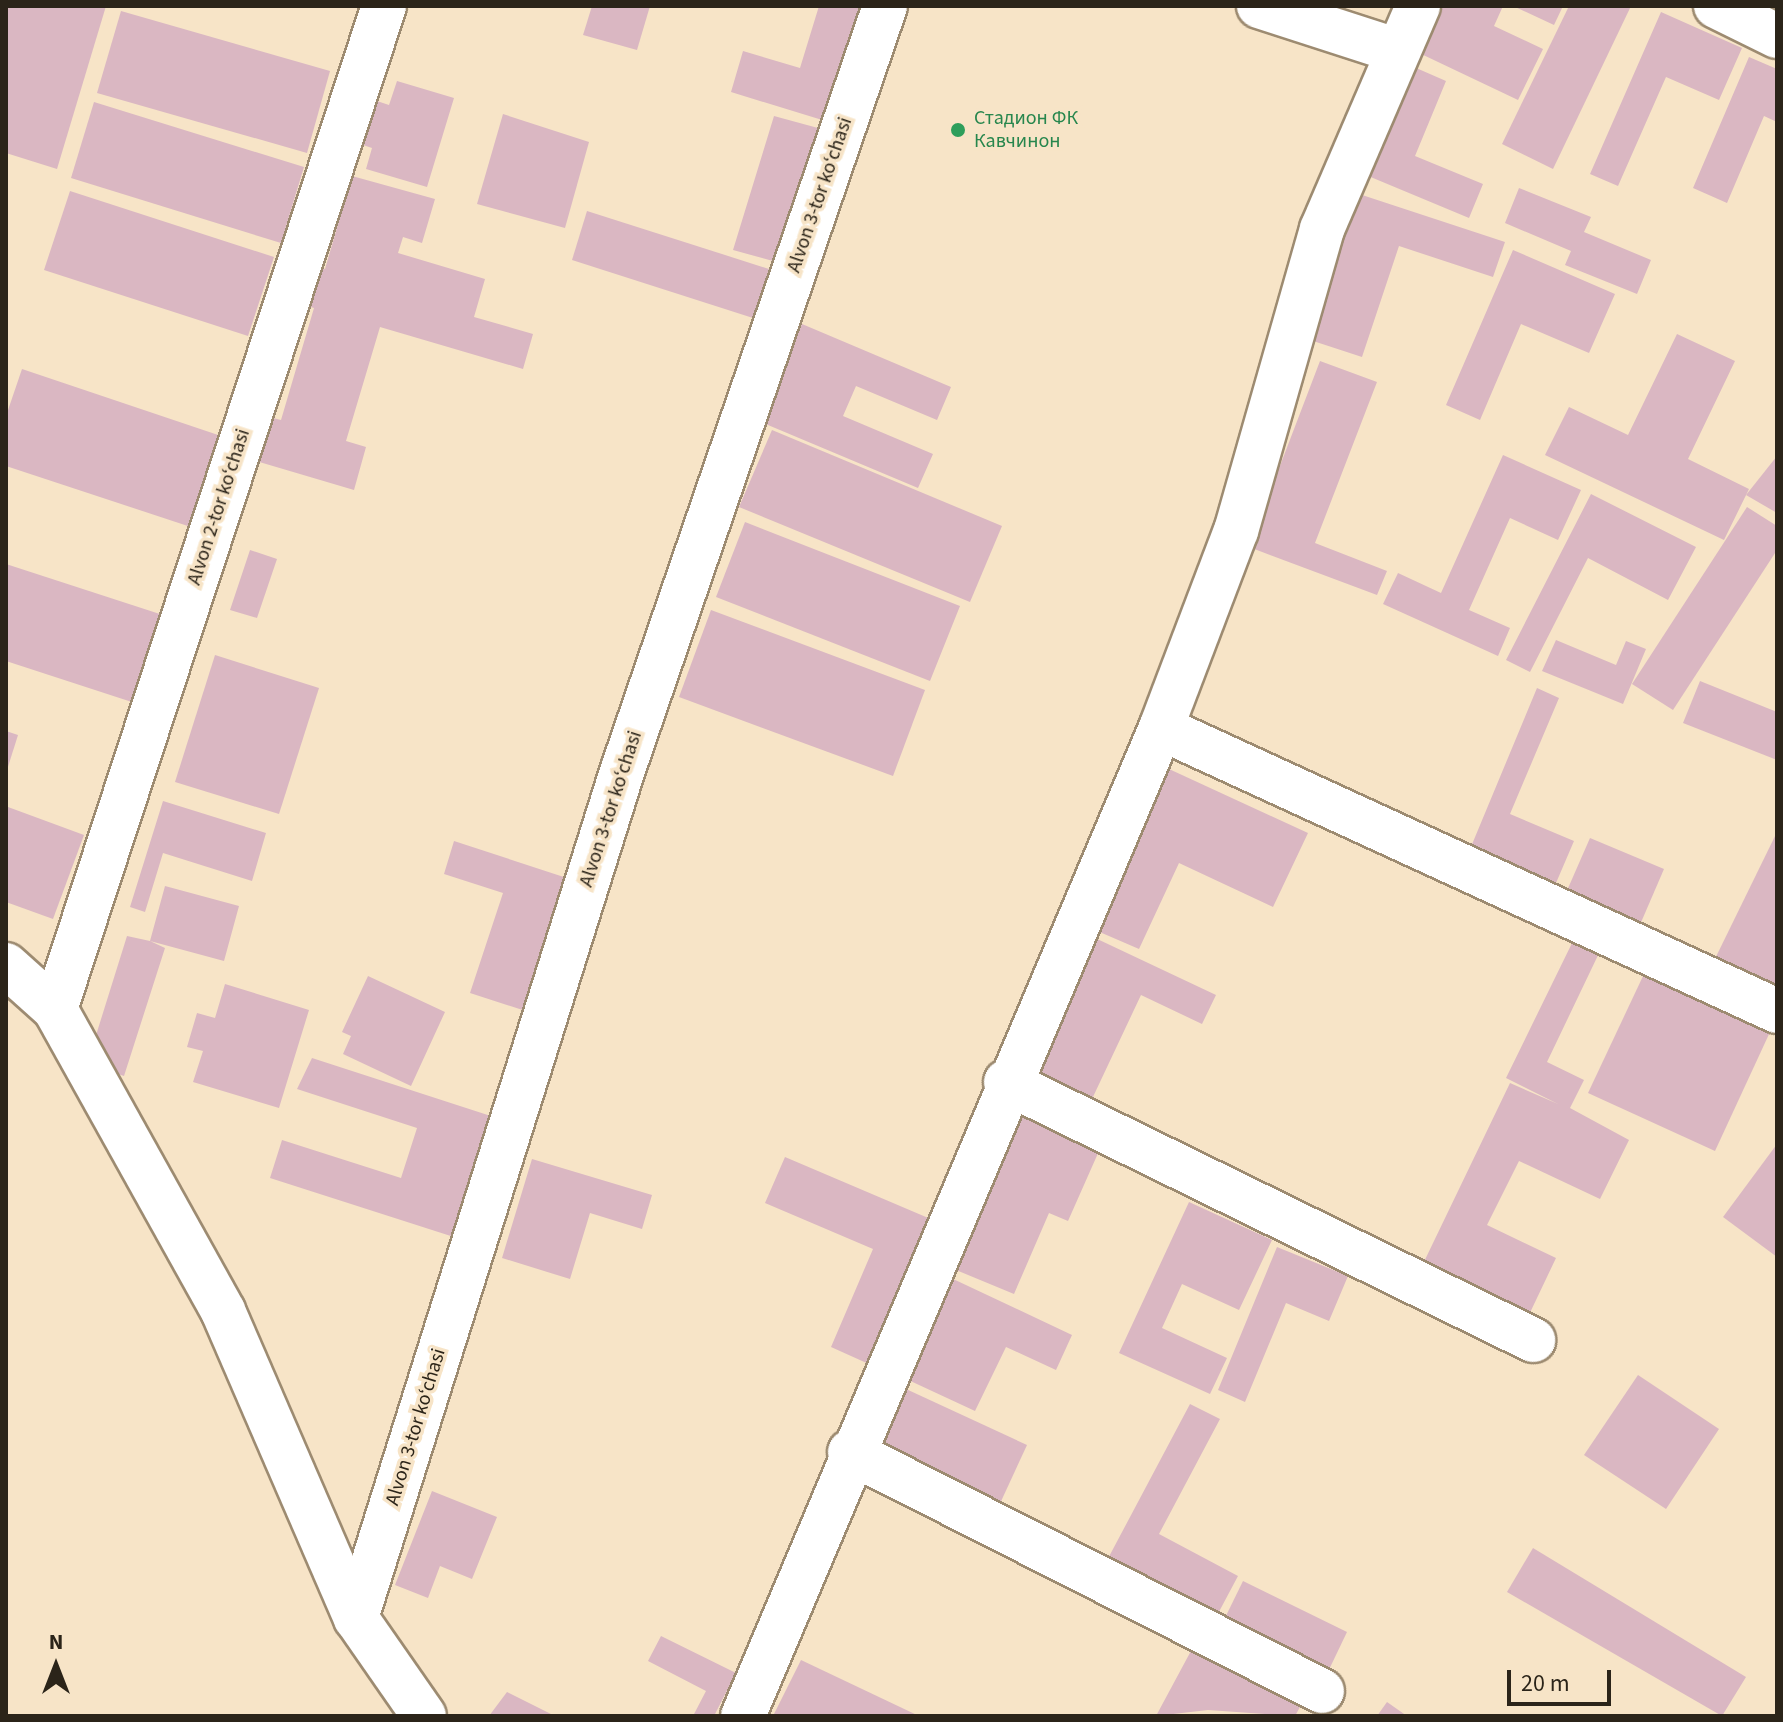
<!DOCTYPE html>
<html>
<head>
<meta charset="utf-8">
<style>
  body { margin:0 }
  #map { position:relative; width:1783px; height:1722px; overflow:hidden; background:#f7e4c7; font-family:"Source Sans 3",sans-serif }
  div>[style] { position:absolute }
  .building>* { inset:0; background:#dab7c2 }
  .roads { filter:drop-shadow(2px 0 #9d8b71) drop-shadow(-2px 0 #9d8b71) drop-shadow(0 2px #9d8b71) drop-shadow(0 -2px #9d8b71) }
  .minor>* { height:44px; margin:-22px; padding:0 22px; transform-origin:22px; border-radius:22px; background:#fff }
  .dots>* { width:22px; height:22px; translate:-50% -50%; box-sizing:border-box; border:4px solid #f7e4c7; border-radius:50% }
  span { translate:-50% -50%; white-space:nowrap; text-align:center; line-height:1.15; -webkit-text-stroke:7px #f7e4c7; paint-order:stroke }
  .leisure-label { font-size:20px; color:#27864d }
  .left { translate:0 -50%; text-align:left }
  .street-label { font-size:20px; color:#2b2419 }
  .frame { position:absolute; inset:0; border:8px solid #2b2419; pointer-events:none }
  .north { position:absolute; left:16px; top:1626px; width:80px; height:80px; -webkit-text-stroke:6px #f7e4c7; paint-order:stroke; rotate:0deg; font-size:22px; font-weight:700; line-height:32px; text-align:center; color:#2b2419 }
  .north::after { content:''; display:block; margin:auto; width:28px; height:36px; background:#2b2419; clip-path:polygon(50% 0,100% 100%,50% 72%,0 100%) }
  .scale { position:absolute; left:1507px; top:1670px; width:104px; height:36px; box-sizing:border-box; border:4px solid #2b2419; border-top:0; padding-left:10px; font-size:24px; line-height:28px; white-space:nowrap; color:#2b2419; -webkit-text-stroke:6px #f7e4c7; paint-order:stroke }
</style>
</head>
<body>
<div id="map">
  <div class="building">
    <i style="clip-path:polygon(6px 6px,106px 6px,57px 169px,6px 153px)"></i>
    <i style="clip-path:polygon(592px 6px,650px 6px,637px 50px,583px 35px)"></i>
    <i style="clip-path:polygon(819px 6px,867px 6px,832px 123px,731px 92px,743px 51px,800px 68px)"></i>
    <i style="clip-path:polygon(1439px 6px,1503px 6px,1494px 26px,1543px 49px,1518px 100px,1417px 52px)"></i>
    <i style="clip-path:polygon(1513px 6px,1563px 6px,1554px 25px)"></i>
    <i style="clip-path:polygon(1569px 6px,1631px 6px,1553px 169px,1502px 144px)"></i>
    <i style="clip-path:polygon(121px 11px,330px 71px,307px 153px,97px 93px)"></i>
    <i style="clip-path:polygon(1661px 12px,1742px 48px,1719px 100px,1666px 77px,1618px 186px,1590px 174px)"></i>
    <i style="clip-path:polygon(1749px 57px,1777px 69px,1777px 122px,1764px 116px,1727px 203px,1693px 188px)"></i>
    <i style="clip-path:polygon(1407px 64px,1446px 81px,1415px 156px,1483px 184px,1469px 218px,1361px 173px)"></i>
    <i style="clip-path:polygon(397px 81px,454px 98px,427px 187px,366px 169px,372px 148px,357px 143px,371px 99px,389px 105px)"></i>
    <i style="clip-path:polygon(94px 102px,304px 167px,281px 243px,71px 178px)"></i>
    <i style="clip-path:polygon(503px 114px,589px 142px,565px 228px,477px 204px)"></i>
    <i style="clip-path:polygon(774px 116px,818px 128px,803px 176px,817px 180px,805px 219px,788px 214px,773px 261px,733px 250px)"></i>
    <i style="clip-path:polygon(352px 176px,435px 199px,422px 243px,403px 237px,398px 253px,485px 279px,474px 317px,533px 334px,523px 369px,380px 327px,346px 441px,366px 447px,354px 490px,256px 461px,269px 417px,281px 420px,314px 308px,301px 304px,312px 265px,325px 269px)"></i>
    <i style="clip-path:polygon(1519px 188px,1591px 217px,1584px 232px,1651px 260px,1637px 294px,1565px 265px,1571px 251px,1505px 223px)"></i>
    <i style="clip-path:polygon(70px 191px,274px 257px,248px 336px,44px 270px)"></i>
    <i style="clip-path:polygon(1356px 193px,1505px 242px,1493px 277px,1399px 246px,1362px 357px,1307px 339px)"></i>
    <i style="clip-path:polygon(587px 211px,769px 269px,753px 318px,572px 260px)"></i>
    <i style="clip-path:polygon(1513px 250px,1615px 294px,1589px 353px,1521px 324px,1480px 420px,1446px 405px)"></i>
    <i style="clip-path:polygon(802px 324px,951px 387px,937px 420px,856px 386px,843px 416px,933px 454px,918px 488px,761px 422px)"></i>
    <i style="clip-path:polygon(1677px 334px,1735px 361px,1688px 459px,1749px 489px,1724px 540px,1545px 455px,1569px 407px,1628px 435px)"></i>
    <i style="clip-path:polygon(1320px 361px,1377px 382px,1315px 543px,1387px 571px,1377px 595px,1249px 547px)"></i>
    <i style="clip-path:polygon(22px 369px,233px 440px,203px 531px,6px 466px,6px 416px)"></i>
    <i style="clip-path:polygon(772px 430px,1002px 526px,970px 602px,739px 507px)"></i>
    <i style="clip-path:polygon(1503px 455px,1581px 490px,1558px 540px,1510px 518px,1469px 610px,1510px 628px,1498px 656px,1383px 604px,1398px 573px,1441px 593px)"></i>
    <i style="clip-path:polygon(1777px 456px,1777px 513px,1746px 495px)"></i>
    <i style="clip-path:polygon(1591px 494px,1696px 547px,1668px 600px,1588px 558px,1530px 672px,1506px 660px)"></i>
    <i style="clip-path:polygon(1747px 507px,1777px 526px,1777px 550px,1673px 710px,1632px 684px)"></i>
    <i style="clip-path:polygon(745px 522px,960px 606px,930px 681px,716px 597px)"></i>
    <i style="clip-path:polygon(250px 550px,277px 559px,257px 618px,230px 610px)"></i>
    <i style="clip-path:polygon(6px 564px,169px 617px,141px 705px,6px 661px)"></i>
    <i style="clip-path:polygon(711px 610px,925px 690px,893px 776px,679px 697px)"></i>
    <i style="clip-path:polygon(1556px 640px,1616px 665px,1626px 641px,1646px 649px,1623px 704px,1542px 671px)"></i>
    <i style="clip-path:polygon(215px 655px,319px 688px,279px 814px,175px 782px)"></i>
    <i style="clip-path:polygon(1700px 681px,1777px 712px,1777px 760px,1683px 723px)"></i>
    <i style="clip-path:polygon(1537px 688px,1559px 698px,1510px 814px,1574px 841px,1553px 890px,1468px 854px)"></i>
    <i style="clip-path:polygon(6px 731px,18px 735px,7px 770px,6px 770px)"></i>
    <i style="clip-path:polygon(1169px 769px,1308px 833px,1273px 907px,1179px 863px,1139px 949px,1095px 930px)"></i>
    <i style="clip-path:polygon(163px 801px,266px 833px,252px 881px,163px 853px,145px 912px,130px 907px)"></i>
    <i style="clip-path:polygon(8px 807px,84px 835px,53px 919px,6px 902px)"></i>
    <i style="clip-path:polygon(1777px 832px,1777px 1001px,1710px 969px)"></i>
    <i style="clip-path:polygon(1590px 838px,1664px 869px,1636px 934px,1562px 902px)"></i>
    <i style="clip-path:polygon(454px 841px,576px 881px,532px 1013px,470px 993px,503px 893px,444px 874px)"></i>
    <i style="clip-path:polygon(165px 886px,239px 906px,224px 961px,150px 941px,165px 948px,124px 1076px,87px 1064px,127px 936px,150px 941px)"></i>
    <i style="clip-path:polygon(1093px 937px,1216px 995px,1202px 1024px,1141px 995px,1092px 1099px,1154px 1128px,1148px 1141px,1024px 1082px)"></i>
    <i style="clip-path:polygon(1575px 937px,1601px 949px,1547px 1062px,1584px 1080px,1570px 1108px,1629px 1140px,1600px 1199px,1519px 1161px,1487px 1225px,1556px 1258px,1527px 1319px,1421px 1268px,1510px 1083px,1558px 1104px,1506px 1078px)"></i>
    <i style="clip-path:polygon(1644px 974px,1770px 1032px,1715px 1151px,1588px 1093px)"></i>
    <i style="clip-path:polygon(368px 976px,445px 1012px,411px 1086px,343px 1054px,351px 1036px,342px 1032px)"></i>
    <i style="clip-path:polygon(225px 984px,309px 1010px,279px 1108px,193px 1082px,203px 1051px,187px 1047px,197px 1013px,215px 1018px)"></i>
    <i style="clip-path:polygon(312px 1058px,497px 1118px,457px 1238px,270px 1178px,282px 1140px,401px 1178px,417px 1128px,297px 1089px)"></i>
    <i style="clip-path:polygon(1022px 1117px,1099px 1151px,1068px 1221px,1049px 1213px,1014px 1294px,956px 1270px,992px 1188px,979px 1183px,998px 1139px,1011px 1145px)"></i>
    <i style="clip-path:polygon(1777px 1144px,1777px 1257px,1723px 1217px)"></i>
    <i style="clip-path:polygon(785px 1157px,933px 1220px,871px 1365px,831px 1347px,873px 1249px,765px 1203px)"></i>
    <i style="clip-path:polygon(532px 1159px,652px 1195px,642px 1229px,590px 1213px,570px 1279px,502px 1258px)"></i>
    <i style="clip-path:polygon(1189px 1202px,1272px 1240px,1239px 1310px,1182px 1284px,1162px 1328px,1227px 1358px,1210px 1394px,1119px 1353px)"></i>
    <i style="clip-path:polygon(1277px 1247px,1348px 1276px,1329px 1321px,1286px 1303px,1245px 1402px,1218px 1390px)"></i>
    <i style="clip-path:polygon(951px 1278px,1072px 1335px,1056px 1370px,1006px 1347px,975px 1411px,904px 1378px)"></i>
    <i style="clip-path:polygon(1638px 1375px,1719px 1429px,1666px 1509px,1584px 1455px)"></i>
    <i style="clip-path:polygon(906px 1389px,1027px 1445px,997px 1510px,876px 1454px)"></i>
    <i style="clip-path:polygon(1190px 1404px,1220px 1419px,1159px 1534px,1238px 1576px,1213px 1623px,1104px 1566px)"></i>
    <i style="clip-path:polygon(432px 1491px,497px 1517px,472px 1579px,440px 1566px,428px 1598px,395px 1585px)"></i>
    <i style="clip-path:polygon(1533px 1548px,1746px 1677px,1722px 1716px,1507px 1592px)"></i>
    <i style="clip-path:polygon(1243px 1581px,1347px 1632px,1325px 1678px,1221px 1626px)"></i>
    <i style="clip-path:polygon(661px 1636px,736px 1673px,714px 1716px,693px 1716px,706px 1691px,648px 1661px)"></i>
    <i style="clip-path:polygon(1192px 1649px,1300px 1707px,1295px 1716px,1208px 1710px,1156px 1716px)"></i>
    <i style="clip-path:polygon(801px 1660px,919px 1716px,773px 1716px)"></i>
    <i style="clip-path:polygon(507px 1692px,555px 1716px,489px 1716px)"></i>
    <i style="clip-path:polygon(1387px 1702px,1407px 1716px,1377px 1716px)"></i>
  </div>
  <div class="roads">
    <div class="minor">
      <i style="left:1259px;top:6px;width:143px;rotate:17.9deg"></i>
      <i style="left:1716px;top:6px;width:68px;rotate:26.2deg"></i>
      <i style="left:1161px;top:728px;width:678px;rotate:24.67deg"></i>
      <i style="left:6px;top:965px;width:66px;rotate:41.9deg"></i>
      <i style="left:55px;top:1009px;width:346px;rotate:60.9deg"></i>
      <i style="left:223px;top:1311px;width:335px;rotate:66.6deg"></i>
      <i style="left:356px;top:1618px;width:119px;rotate:55.2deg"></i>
      <i style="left:55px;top:1009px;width:1056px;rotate:-71.84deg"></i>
      <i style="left:1006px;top:1082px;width:587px;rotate:26.08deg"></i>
      <i style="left:850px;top:1452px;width:529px;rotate:26.86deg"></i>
      <i style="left:356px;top:1618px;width:887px;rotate:-72.55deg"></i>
      <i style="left:622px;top:772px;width:810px;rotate:-71.05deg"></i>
      <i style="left:743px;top:1716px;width:1073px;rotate:-67.07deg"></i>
      <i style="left:1161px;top:728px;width:211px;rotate:-69.2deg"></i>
      <i style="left:1236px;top:531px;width:314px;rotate:-74.1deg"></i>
      <i style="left:1322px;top:229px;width:243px;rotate:-66.7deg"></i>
    </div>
  </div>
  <div class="dots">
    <i style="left:958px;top:130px;background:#2e9e5b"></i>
  </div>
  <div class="leisure-label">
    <span class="left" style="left:974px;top:130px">Стадион ФК<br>Кавчинон</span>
  </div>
  <div class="street-label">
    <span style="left:820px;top:195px;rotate:-71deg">Alvon 3-tor ko‘chasi</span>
    <span style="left:219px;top:507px;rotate:-72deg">Alvon 2-tor ko‘chasi</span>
    <span style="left:611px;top:809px;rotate:-72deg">Alvon 3-tor ko‘chasi</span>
    <span style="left:416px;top:1427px;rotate:-73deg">Alvon 3-tor ko‘chasi</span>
  </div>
  <div class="frame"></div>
  <div class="north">N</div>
  <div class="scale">20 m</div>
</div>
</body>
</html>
